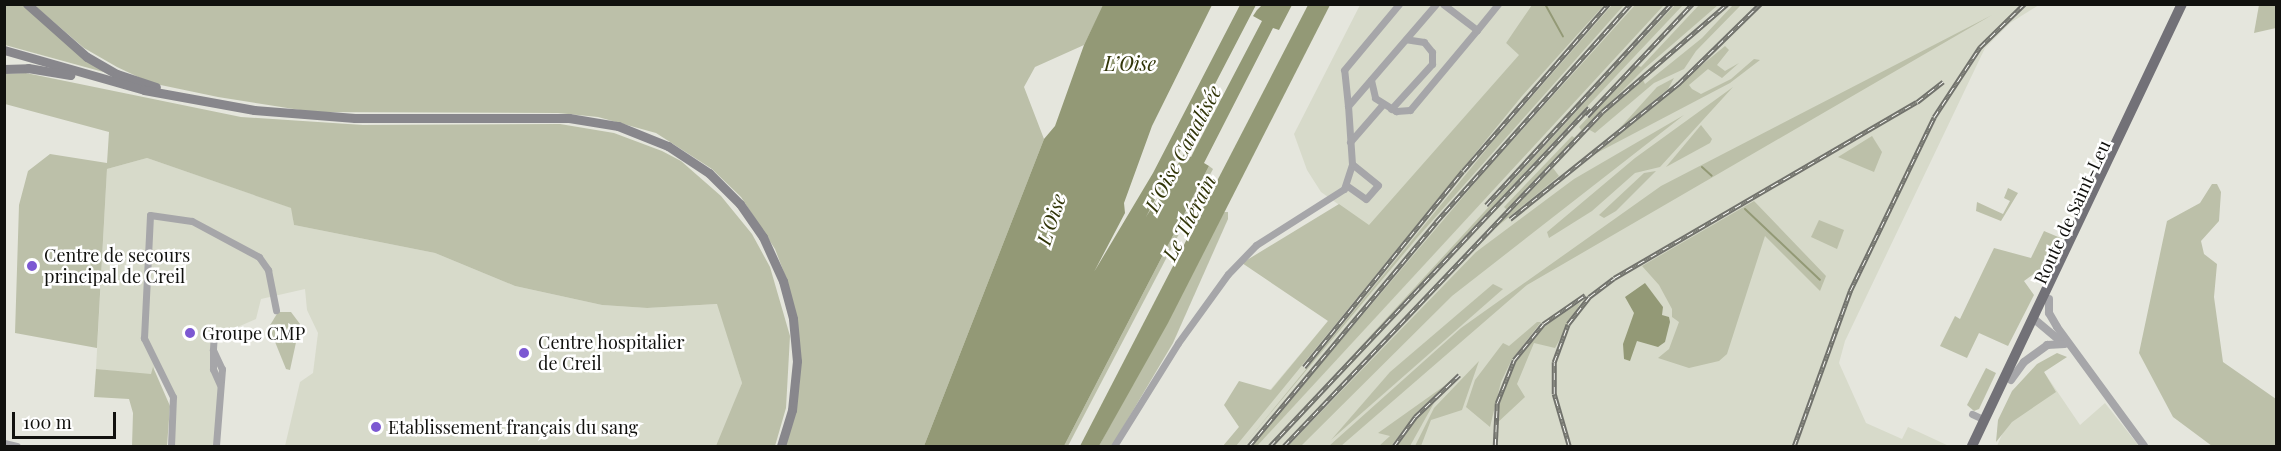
<!DOCTYPE html>
<html>
<head>
<meta charset="utf-8">
<style>
  body { margin:0 }
  #map { position:relative; width:2281px; height:451px; overflow:hidden; background:#e5e6dd; font-family:"Playfair Display",serif }
  div>[style] { position:absolute }
  .built>* { inset:0; background:#d7daca }
  .green>* { inset:0; background:#bcc0a9 }
  .water>* { inset:0; background:#939976 }
  .stream>* { height:2px; margin:-1px; padding:0 1px; transform-origin:1px; border-radius:1px; background:#939976 }
  .minor>* { height:7px; margin:-3.5px; padding:0 3.5px; transform-origin:3.5px; border-radius:3.5px; background:#a6a6a9 }
  .tertiary>* { height:8px; margin:-4px; padding:0 4px; transform-origin:4px; border-radius:4px; background:#a6a6a9 }
  .secondary>* { height:9px; margin:-4.5px; padding:0 4.5px; transform-origin:4.5px; border-radius:4.5px; background:#88878c }
  .primary>* { height:10px; margin:-5px; padding:0 5px; transform-origin:5px; border-radius:5px; background:#727177 }
  .rail>* { height:4.5px; margin-top:-2.25px; transform-origin:0; background:repeating-linear-gradient(90deg,#fff 0 7px,#71726c 0 14px); box-sizing:border-box; border-block:2px solid #71726c }
  .dots>* { width:16px; height:16px; translate:-50% -50%; box-sizing:border-box; border:3px solid #fff; border-radius:50% }
  span { translate:-50% -50%; white-space:nowrap; text-align:center; line-height:1.15; -webkit-text-stroke:5px #fff; paint-order:stroke }
  .street-label { font-size:18px; color:#11110e }
  .poi-label { font-size:18px; color:#11110e }
  .left { translate:0 -50%; text-align:left }
  .water-label { font-size:20px; color:#313508; font-style:italic }
  .frame { position:absolute; inset:0; border:6px solid #11110e; pointer-events:none }
  .scale { position:absolute; left:12px; top:412px; width:104px; height:27px; box-sizing:border-box; border:3px solid #11110e; border-top:0; padding-left:8px; font-size:18px; line-height:21px; white-space:nowrap; color:#11110e; -webkit-text-stroke:4px #fff; paint-order:stroke }
</style>
</head>
<body>
<div id="map">
  <div class="built">
    <i style="clip-path:polygon(1360px 5px,1531px 5px,1532px 8px,1506px 43px,1520px 55px,1369px 226px,1321px 192px,1307px 170px,1294px 134px)"></i>
    <i style="clip-path:polygon(1593px 5px,2039px 5px,2010px 23px,1985px 48px,1845px 341px,1839px 363px,1866px 423px,1902px 439px,1908px 427px,1949px 446px,1223px 446px)"></i>
    <i style="clip-path:polygon(147px 158px,292px 208px,294px 225px,435px 253px,515px 286px,602px 305px,647px 308px,718px 304px,742px 383px,718px 445px,285px 446px,300px 382px,313px 373px,318px 333px,307px 310px,305px 289px,261px 299px,256px 319px,224px 333px,215px 333px,212px 363px,220px 385px,216px 446px,171px 446px,174px 406px,156px 365px,151px 375px,96px 369px,107px 169px)"></i>
    <i style="clip-path:polygon(2044px 372px,2080px 425px,2105px 403px,2139px 446px,1997px 446px,2007px 423px)"></i>
  </div>
  <div class="green">
    <i style="clip-path:polygon(1676px 4px,1683px 5px,1350px 358px,1618px 66px)"></i>
    <i style="clip-path:polygon(4px 5px,23px 5px,107px 73px,5px 45px)"></i>
    <i style="clip-path:polygon(34px 5px,1104px 5px,1084px 45px,1035px 67px,1024px 87px,1044px 139px,924px 446px,786px 446px,799px 388px,800px 362px,788px 283px,775px 249px,741px 197px,712px 169px,656px 133px,598px 117px,558px 113px,313px 112px,218px 97px,151px 83px,117px 67px,84px 48px)"></i>
    <i style="clip-path:polygon(1532px 5px,1604px 5px,1522px 96px,1236px 446px,1223px 446px,1239px 427px,1224px 405px,1239px 381px,1271px 390px,1328px 321px,1242px 263px,1339px 204px,1369px 225px,1519px 55px,1506px 43px)"></i>
    <i style="clip-path:polygon(1612px 5px,1624px 5px,1417px 238px,1243px 446px,1494px 140px)"></i>
    <i style="clip-path:polygon(1635px 5px,1664px 5px,1257px 446px,1251px 446px,1485px 171px)"></i>
    <i style="clip-path:polygon(1699px 5px,1718px 5px,1644px 69px,1582px 131px,1579px 127px,1637px 65px,1641px 67px)"></i>
    <i style="clip-path:polygon(1733px 5px,1741px 5px,1696px 51px,1684px 69px,1654px 83px,1595px 133px,1588px 129px,1654px 66px,1716px 17px,1643px 80px,1645px 84px,1702px 38px)"></i>
    <i style="clip-path:polygon(2259px 5px,2276px 5px,2276px 28px,2254px 33px)"></i>
    <i style="clip-path:polygon(1992px 15px,1527px 285px,1341px 446px,1329px 446px,1461px 328px,1661px 186px)"></i>
    <i style="clip-path:polygon(1725px 46px,1729px 50px,1717px 65px,1725px 71px,1739px 63px,1722px 78px,1708px 69px,1689px 85px,1692px 89px,1701px 94px,1731px 79px,1754px 59px,1760px 60px,1730px 83px,1591px 156px)"></i>
    <i style="clip-path:polygon(26px 73px,241px 117px,363px 125px,560px 124px,614px 133px,662px 151px,681px 161px,721px 196px,752px 234px,770px 267px,790px 336px,786px 408px,775px 446px,716px 446px,742px 383px,717px 304px,647px 308px,602px 305px,515px 286px,435px 253px,294px 225px,291px 208px,147px 158px,107px 169px,97px 348px,15px 333px,19px 205px,28px 171px,50px 154px,107px 163px,109px 132px,5px 104px,4px 74px)"></i>
    <i style="clip-path:polygon(1674px 78px,1668px 89px,1618px 130px,1657px 87px)"></i>
    <i style="clip-path:polygon(1733px 87px,1660px 167px,1635px 173px,1592px 211px,1549px 238px,1547px 232px,1635px 158px)"></i>
    <i style="clip-path:polygon(1684px 115px,1452px 296px,1301px 446px,1288px 446px,1476px 252px,1574px 179px)"></i>
    <i style="clip-path:polygon(1701px 125px,1712px 139px,1710px 143px,1666px 167px)"></i>
    <i style="clip-path:polygon(1572px 136px,1575px 138px,1507px 210px,1504px 207px)"></i>
    <i style="clip-path:polygon(1872px 136px,1882px 152px,1874px 172px,1838px 157px)"></i>
    <i style="clip-path:polygon(1209px 166px,1213px 169px,1068px 446px,1064px 446px)"></i>
    <i style="clip-path:polygon(1553px 168px,1559px 176px,1493px 230px)"></i>
    <i style="clip-path:polygon(1656px 171px,1616px 211px,1604px 218px,1599px 215px,1644px 173px)"></i>
    <i style="clip-path:polygon(2212px 184px,2217px 184px,2221px 192px,2219px 221px,2201px 241px,2204px 254px,2217px 264px,2214px 297px,2223px 362px,2276px 399px,2276px 446px,2212px 446px,2173px 417px,2139px 353px,2167px 221px,2200px 203px)"></i>
    <i style="clip-path:polygon(2008px 188px,2018px 193px,2001px 221px,1976px 211px,1977px 202px,2003px 214px,2010px 201px,2004px 198px)"></i>
    <i style="clip-path:polygon(1754px 201px,1826px 276px,1820px 291px,1765px 236px,1727px 354px,1719px 361px,1689px 368px,1658px 358px,1669px 349px,1679px 322px,1672px 317px,1672px 309px,1659px 285px,1642px 266px)"></i>
    <i style="clip-path:polygon(1224px 212px,1228px 212px,1228px 219px,1173px 343px,1112px 446px,1099px 446px)"></i>
    <i style="clip-path:polygon(1819px 220px,1844px 230px,1837px 249px,1811px 237px)"></i>
    <i style="clip-path:polygon(2044px 231px,2063px 239px,2046px 273px,2039px 270px,2024px 281px,2034px 295px,2008px 346px,1979px 333px,1967px 358px,1940px 346px,1955px 316px,1960px 319px,1994px 248px,2031px 258px)"></i>
    <i style="clip-path:polygon(1493px 284px,1503px 289px,1331px 440px,1390px 372px)"></i>
    <i style="clip-path:polygon(1581px 302px,1555px 348px,1534px 343px,1517px 384px,1525px 397px,1496px 424px,1501px 395px,1516px 360px,1550px 320px)"></i>
    <i style="clip-path:polygon(278px 312px,291px 312px,300px 324px,290px 370px,286px 369px,269px 327px)"></i>
    <i style="clip-path:polygon(1537px 322px,1541px 322px,1511px 361px,1501px 382px,1490px 427px,1466px 407px,1475px 380px,1503px 343px,1509px 346px)"></i>
    <i style="clip-path:polygon(2057px 353px,2067px 357px,2044px 372px,2056px 392px,2012px 422px,1996px 442px,1998px 420px,2012px 391px,2037px 364px)"></i>
    <i style="clip-path:polygon(1479px 361px,1462px 410px,1431px 420px,1421px 446px,1415px 446px,1434px 408px)"></i>
    <i style="clip-path:polygon(153px 367px,170px 406px,167px 446px,132px 446px,133px 413px,129px 399px,94px 397px,96px 369px,151px 374px)"></i>
    <i style="clip-path:polygon(1986px 368px,1996px 373px,1979px 409px,1974px 411px,1967px 405px)"></i>
    <i style="clip-path:polygon(1447px 384px,1418px 411px,1391px 446px,1379px 446px,1390px 436px,1378px 433px)"></i>
    <i style="clip-path:polygon(1434px 403px,1410px 446px,1397px 446px,1418px 417px)"></i>
  </div>
  <div class="water">
    <i style="clip-path:polygon(1103px 5px,1212px 5px,1152px 126px,1124px 203px,1125px 213px,1094px 272px,1153px 173px,1240px 5px,1256px 5px,1146px 217px,1184px 154px,1191px 157px,1195px 149px,1262px 21px,1253px 16px,1257px 10px,1262px 5px,1292px 5px,1279px 30px,1273px 28px,1204px 163px,1209px 166px,1064px 446px,924px 446px,1044px 139px,1055px 126px,1084px 45px)"></i>
    <i style="clip-path:polygon(1308px 5px,1330px 5px,1168px 323px,1099px 446px,1080px 446px)"></i>
    <i style="clip-path:polygon(1645px 283px,1663px 307px,1662px 315px,1669px 317px,1670px 322px,1665px 342px,1658px 347px,1637px 341px,1630px 361px,1624px 359px,1623px 344px,1634px 313px,1625px 297px)"></i>
  </div>
  <div class="stream">
    <i style="left:1545px;top:4px;width:37px;rotate:61deg"></i>
    <i style="left:1702px;top:167px;width:13px;rotate:42deg"></i>
    <i style="left:1745px;top:209px;width:103px;rotate:43.4deg"></i>
  </div>
  <div class="minor">
    <i style="left:1477px;top:30px;width:33px;rotate:-51deg"></i>
    <i style="left:1371px;top:80px;width:18px;rotate:77deg"></i>
    <i style="left:1375px;top:98px;width:25px;rotate:32deg"></i>
    <i style="left:1396px;top:111px;width:14px;rotate:-4deg"></i>
    <i style="left:1410px;top:110px;width:104px;rotate:-50.1deg"></i>
    <i style="left:1477px;top:30px;width:43px;rotate:-142.6deg"></i>
    <i style="left:1348px;top:106px;width:36px;rotate:-96deg"></i>
    <i style="left:1344px;top:70px;width:86px;rotate:-50.2deg"></i>
    <i style="left:1391px;top:109px;width:61px;rotate:-47.7deg"></i>
    <i style="left:1432px;top:64px;width:12px;rotate:-90deg"></i>
    <i style="left:1432px;top:52px;width:13px;rotate:-129deg"></i>
    <i style="left:1424px;top:42px;width:18px;rotate:-171deg"></i>
    <i style="left:1350px;top:142px;width:50px;rotate:-49deg"></i>
    <i style="left:1346px;top:185px;width:24px;rotate:35deg"></i>
    <i style="left:1366px;top:199px;width:18px;rotate:-49deg"></i>
    <i style="left:1378px;top:185px;width:33px;rotate:-141deg"></i>
    <i style="left:214px;top:334px;width:16px;rotate:94deg"></i>
    <i style="left:213px;top:350px;width:21px;rotate:65deg"></i>
    <i style="left:222px;top:369px;width:77px;rotate:94.5deg"></i>
    <i style="left:213px;top:350px;width:19px;rotate:90deg"></i>
    <i style="left:213px;top:369px;width:17px;rotate:66deg"></i>
    <i style="left:1972px;top:414px;width:14px;rotate:25deg"></i>
    <i style="left:4px;top:443px;width:13px;rotate:13deg"></i>
    <i style="left:171px;top:446px;width:49px;rotate:-87.7deg"></i>
    <i style="left:173px;top:397px;width:66px;rotate:-116.2deg"></i>
    <i style="left:144px;top:338px;width:123px;rotate:-87.2deg"></i>
    <i style="left:150px;top:215px;width:42px;rotate:8.1deg"></i>
    <i style="left:192px;top:221px;width:76px;rotate:28.2deg"></i>
    <i style="left:259px;top:257px;width:16px;rotate:55deg"></i>
    <i style="left:268px;top:270px;width:41px;rotate:78.7deg"></i>
    <i style="left:1114px;top:446px;width:121px;rotate:-58.1deg"></i>
    <i style="left:1178px;top:343px;width:85px;rotate:-54.1deg"></i>
    <i style="left:1228px;top:274px;width:40px;rotate:-46deg"></i>
    <i style="left:1256px;top:245px;width:104px;rotate:-32.5deg"></i>
    <i style="left:1344px;top:189px;width:26px;rotate:-72deg"></i>
    <i style="left:1352px;top:164px;width:58px;rotate:-93.9deg"></i>
    <i style="left:1348px;top:106px;width:135px;rotate:-49.2deg"></i>
  </div>
  <div class="tertiary">
    <i style="left:2049px;top:299px;width:14px;rotate:90deg"></i>
    <i style="left:2049px;top:313px;width:16px;rotate:60deg"></i>
    <i style="left:2057px;top:327px;width:147px;rotate:53.8deg"></i>
    <i style="left:2033px;top:318px;width:39px;rotate:40deg"></i>
    <i style="left:2011px;top:380px;width:22px;rotate:-54deg"></i>
    <i style="left:2024px;top:362px;width:29px;rotate:-36deg"></i>
    <i style="left:2047px;top:345px;width:18px;rotate:-3deg"></i>
  </div>
  <div class="secondary">
    <i style="left:27px;top:4px;width:80px;rotate:41.5deg"></i>
    <i style="left:87px;top:57px;width:34px;rotate:30deg"></i>
    <i style="left:117px;top:74px;width:41px;rotate:18.4deg"></i>
    <i style="left:4px;top:50px;width:146px;rotate:15.9deg"></i>
    <i style="left:144px;top:90px;width:112px;rotate:10.3deg"></i>
    <i style="left:254px;top:110px;width:101px;rotate:4.5deg"></i>
    <i style="left:355px;top:118px;width:214px"></i>
    <i style="left:569px;top:118px;width:50px;rotate:9.3deg"></i>
    <i style="left:618px;top:126px;width:54px;rotate:21.8deg"></i>
    <i style="left:668px;top:146px;width:49px;rotate:33.4deg"></i>
    <i style="left:709px;top:173px;width:44px;rotate:45deg"></i>
    <i style="left:740px;top:204px;width:40px;rotate:55.1deg"></i>
    <i style="left:763px;top:237px;width:48px;rotate:65.6deg"></i>
    <i style="left:783px;top:281px;width:39px;rotate:75deg"></i>
    <i style="left:793px;top:319px;width:42px;rotate:84.6deg"></i>
    <i style="left:797px;top:361px;width:49px;rotate:95.8deg"></i>
    <i style="left:792px;top:410px;width:38px;rotate:107deg"></i>
    <i style="left:4px;top:69px;width:24px;rotate:-2deg"></i>
    <i style="left:28px;top:68px;width:43px;rotate:9.5deg"></i>
  </div>
  <div class="primary">
    <i style="left:1972px;top:446px;width:489px;rotate:-64.6deg"></i>
  </div>
  <div class="rail">
    <i style="left:1587px;top:116px;width:154px;rotate:-46.8deg"></i>
    <i style="left:1486px;top:205px;width:273px;rotate:-47.4deg"></i>
    <i style="left:1510px;top:219px;width:216px;rotate:-38.8deg"></i>
    <i style="left:1678px;top:84px;width:115px;rotate:-44.3deg"></i>
    <i style="left:1304px;top:367px;width:252px;rotate:-51deg"></i>
    <i style="left:1463px;top:171px;width:221px;rotate:-49deg"></i>
    <i style="left:1249px;top:446px;width:292px;rotate:-50.1deg"></i>
    <i style="left:1436px;top:222px;width:292px;rotate:-48.3deg"></i>
    <i style="left:1270px;top:446px;width:465px;rotate:-46.7deg"></i>
    <i style="left:1284px;top:446px;width:461px;rotate:-46.4deg"></i>
    <i style="left:1602px;top:112px;width:165px;rotate:-40.8deg"></i>
    <i style="left:1394px;top:446px;width:36px;rotate:-54deg"></i>
    <i style="left:1415px;top:417px;width:61px;rotate:-43.7deg"></i>
    <i style="left:1495px;top:446px;width:43px;rotate:-87.3deg"></i>
    <i style="left:1497px;top:403px;width:46px;rotate:-68.4deg"></i>
    <i style="left:1514px;top:360px;width:46px;rotate:-51.1deg"></i>
    <i style="left:1543px;top:324px;width:51px;rotate:-34.6deg"></i>
    <i style="left:1569px;top:446px;width:54px;rotate:-106.1deg"></i>
    <i style="left:1554px;top:394px;width:32px;rotate:-90deg"></i>
    <i style="left:1554px;top:362px;width:40px;rotate:-69.8deg"></i>
    <i style="left:1568px;top:324px;width:34px;rotate:-52deg"></i>
    <i style="left:1589px;top:297px;width:31px;rotate:-37deg"></i>
    <i style="left:1614px;top:278px;width:350px;rotate:-30.2deg"></i>
    <i style="left:1917px;top:102px;width:33px;rotate:-38deg"></i>
    <i style="left:1794px;top:446px;width:165px;rotate:-70.1deg"></i>
    <i style="left:1850px;top:291px;width:193px;rotate:-64.2deg"></i>
    <i style="left:1934px;top:117px;width:84px;rotate:-56.7deg"></i>
    <i style="left:1980px;top:47px;width:62px;rotate:-44.3deg"></i>
  </div>
  <div class="dots">
    <i style="left:32px;top:266px;background:#7c58d2"></i>
    <i style="left:190px;top:333px;background:#7c58d2"></i>
    <i style="left:524px;top:353px;background:#7c58d2"></i>
    <i style="left:376px;top:427px;background:#7c58d2"></i>
  </div>
  <div class="street-label">
    <span style="left:2072px;top:212px;rotate:-65deg">Route de Saint-Leu</span>
  </div>
  <div class="poi-label">
    <span class="left" style="left:44px;top:266px">Centre de secours<br>principal de Creil</span>
    <span class="left" style="left:202px;top:333px">Groupe CMP</span>
    <span class="left" style="left:538px;top:353px">Centre hospitalier<br>de Creil</span>
    <span class="left" style="left:388px;top:427px">Etablissement français du sang</span>
  </div>
  <div class="water-label">
    <span style="left:1130px;top:62px">L’Oise</span>
    <span style="left:1182px;top:148px;rotate:-62deg">L'Oise Canalisée</span>
    <span style="left:1188px;top:217px;rotate:-63deg">Le Thérain</span>
    <span style="left:1050px;top:219px;rotate:-72deg">L'Oise</span>
  </div>
  <div class="frame"></div>
  <div class="scale">100 m</div>
</div>
</body>
</html>
